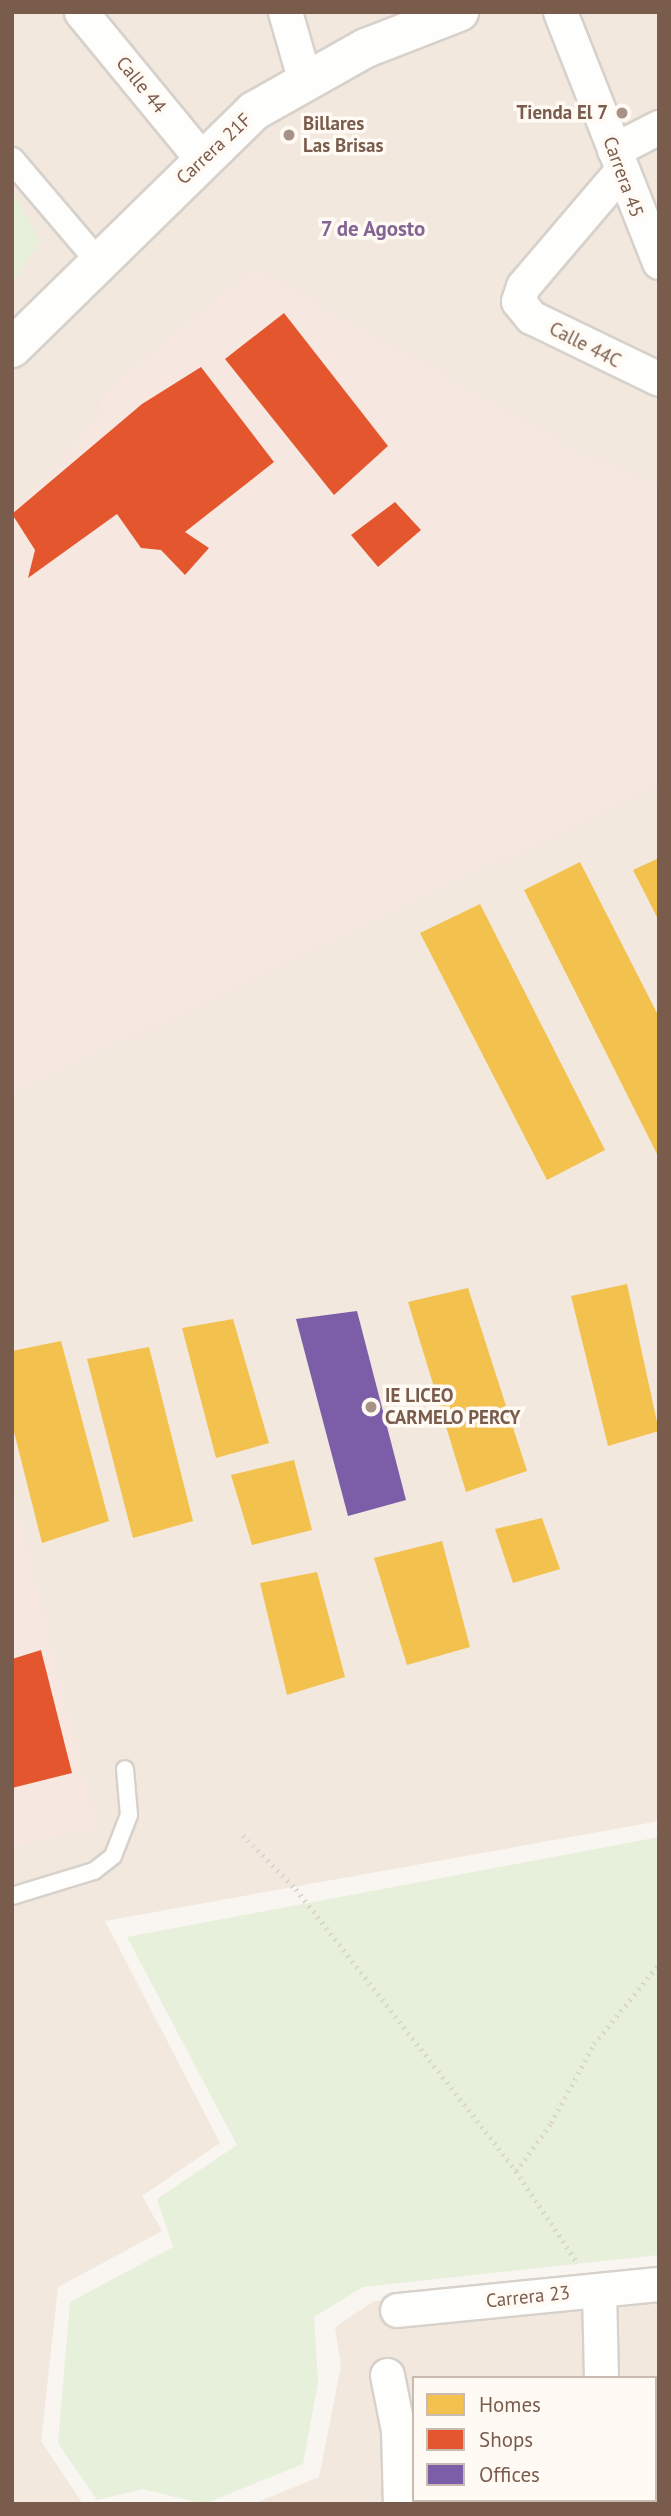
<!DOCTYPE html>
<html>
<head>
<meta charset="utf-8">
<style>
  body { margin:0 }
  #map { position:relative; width:671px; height:2516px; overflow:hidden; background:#f9f5f0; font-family:"PT Sans",sans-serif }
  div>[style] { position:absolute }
  .residential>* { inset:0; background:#f2e8de }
  .commercial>* { inset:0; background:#f6e8e1 }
  .green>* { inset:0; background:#e7f0db }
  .homes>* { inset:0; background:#f2c14e }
  .shops>* { inset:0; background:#e4572e }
  .offices>* { inset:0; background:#7b5ea7 }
  .path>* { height:4.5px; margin-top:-2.25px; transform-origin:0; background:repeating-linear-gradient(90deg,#dcd5d0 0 2px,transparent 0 7px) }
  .roads { filter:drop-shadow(2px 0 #d7d1cb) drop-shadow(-2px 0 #d7d1cb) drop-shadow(0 2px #d7d1cb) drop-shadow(0 -2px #d7d1cb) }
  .service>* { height:16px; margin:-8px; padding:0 8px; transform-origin:8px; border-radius:8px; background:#fefefd }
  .pedestrian>* { height:24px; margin:-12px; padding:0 12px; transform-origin:12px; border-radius:12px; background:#fefefd }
  .minor>* { height:33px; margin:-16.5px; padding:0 16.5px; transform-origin:16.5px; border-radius:16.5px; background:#fefefd }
  .tertiary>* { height:38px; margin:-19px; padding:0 19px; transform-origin:19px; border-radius:19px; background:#fefefd }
  .dots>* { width:19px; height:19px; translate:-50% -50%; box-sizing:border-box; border:4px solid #fffaf3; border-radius:50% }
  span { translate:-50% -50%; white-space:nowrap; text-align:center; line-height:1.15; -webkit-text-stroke:7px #fffaf3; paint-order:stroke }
  .street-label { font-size:19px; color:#7a5c4d }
  .poi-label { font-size:19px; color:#7a5c4d; font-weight:700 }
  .right { translate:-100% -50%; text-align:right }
  .left { translate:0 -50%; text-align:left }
  .neighbourhood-label { font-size:21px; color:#846695; font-weight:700 }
  .frame { position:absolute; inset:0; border:14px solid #7a5c4d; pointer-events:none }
  .legend { position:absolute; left:412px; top:2376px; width:245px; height:126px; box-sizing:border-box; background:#fffaf3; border:2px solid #cabbb1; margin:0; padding:9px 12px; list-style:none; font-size:21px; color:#7a5c4d }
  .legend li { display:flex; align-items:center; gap:14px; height:35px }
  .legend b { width:35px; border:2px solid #cabbb1 }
</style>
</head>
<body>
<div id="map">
  <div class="residential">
    <i style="clip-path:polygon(12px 12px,659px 12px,659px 1821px,105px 1921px,220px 2143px,142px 2196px,162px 2231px,58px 2287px,41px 2441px,83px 2504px,12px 2504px)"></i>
    <i style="clip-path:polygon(evenodd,659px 2280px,659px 2504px,253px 2504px,319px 2477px,341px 2366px,335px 2327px,374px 2301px,659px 2280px,414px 2378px,655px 2378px,655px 2500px,414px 2500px,414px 2378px)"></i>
  </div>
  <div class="commercial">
    <i style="clip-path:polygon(255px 268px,583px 454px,659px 484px,659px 785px,12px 1094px,12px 513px,99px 417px,101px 394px)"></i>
    <i style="clip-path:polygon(12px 1488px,97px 1828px,12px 1847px)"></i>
  </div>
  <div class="green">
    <i style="clip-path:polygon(12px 190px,40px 241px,12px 283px)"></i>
    <i style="clip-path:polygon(659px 1837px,659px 2255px,363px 2287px,314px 2317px,318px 2383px,303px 2464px,204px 2504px,143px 2489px,97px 2500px,58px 2443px,70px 2302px,173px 2247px,157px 2199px,237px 2145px,127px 1937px)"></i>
  </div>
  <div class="homes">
    <i style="clip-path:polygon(659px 858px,659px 921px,633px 870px)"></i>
    <i style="clip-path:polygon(580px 862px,659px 1017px,659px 1158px,524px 890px)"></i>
    <i style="clip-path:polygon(480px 904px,605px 1150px,547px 1180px,420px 933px)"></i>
    <i style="clip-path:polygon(627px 1284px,659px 1431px,608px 1446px,571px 1296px)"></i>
    <i style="clip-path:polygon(468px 1288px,527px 1471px,466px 1492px,408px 1302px)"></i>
    <i style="clip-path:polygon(233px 1319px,269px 1443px,216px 1458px,182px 1328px)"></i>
    <i style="clip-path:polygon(61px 1341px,109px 1521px,42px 1543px,12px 1424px,12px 1351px)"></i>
    <i style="clip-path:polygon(149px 1347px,193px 1521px,133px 1538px,87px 1359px)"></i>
    <i style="clip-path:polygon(294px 1460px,312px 1530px,252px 1545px,231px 1475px)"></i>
    <i style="clip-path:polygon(542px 1518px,560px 1569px,513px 1583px,495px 1529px)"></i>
    <i style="clip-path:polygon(442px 1541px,470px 1647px,407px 1665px,374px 1558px)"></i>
    <i style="clip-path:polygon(317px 1572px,345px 1677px,287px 1695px,260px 1583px)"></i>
  </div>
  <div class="shops">
    <i style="clip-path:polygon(284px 313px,388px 446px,334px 495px,225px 359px)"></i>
    <i style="clip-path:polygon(201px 367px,274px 462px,185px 532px,209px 548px,185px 575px,161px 550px,141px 548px,117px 514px,28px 578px,35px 550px,12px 514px,142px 404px)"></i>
    <i style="clip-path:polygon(395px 502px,421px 530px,378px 567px,351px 535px)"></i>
    <i style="clip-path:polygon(41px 1650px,72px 1773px,12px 1788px,12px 1659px)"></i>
  </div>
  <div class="offices">
    <i style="clip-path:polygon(357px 1311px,406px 1500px,348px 1516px,296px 1319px)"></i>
  </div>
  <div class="path">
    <i style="left:243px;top:1835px;width:76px;rotate:45.5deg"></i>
    <i style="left:296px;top:1889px;width:358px;rotate:52deg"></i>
    <i style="left:516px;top:2171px;width:110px;rotate:56.2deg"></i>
    <i style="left:516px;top:2171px;width:59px;rotate:-53.9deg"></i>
    <i style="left:551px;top:2123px;width:90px;rotate:-61.4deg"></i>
    <i style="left:594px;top:2044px;width:103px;rotate:-50.9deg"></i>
  </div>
  <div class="roads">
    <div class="service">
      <i style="left:12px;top:1896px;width:86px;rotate:-17deg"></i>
      <i style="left:94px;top:1871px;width:24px;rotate:-38deg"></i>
      <i style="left:113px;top:1856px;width:44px;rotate:-68.7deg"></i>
      <i style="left:129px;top:1815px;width:46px;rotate:-95deg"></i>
    </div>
    <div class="pedestrian">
      <i style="left:12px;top:160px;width:133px;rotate:49.6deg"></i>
    </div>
    <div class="minor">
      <i style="left:81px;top:12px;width:189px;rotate:50.6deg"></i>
      <i style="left:285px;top:12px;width:69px;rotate:73.9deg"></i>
      <i style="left:560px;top:12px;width:269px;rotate:68.4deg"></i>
      <i style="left:614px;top:150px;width:51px;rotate:-27.1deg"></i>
      <i style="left:621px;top:171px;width:151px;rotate:130.4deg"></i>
      <i style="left:523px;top:286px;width:16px;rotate:108deg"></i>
      <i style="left:518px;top:301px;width:21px;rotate:51deg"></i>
      <i style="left:531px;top:317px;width:142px;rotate:25.8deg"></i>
      <i style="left:599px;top:2290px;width:88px;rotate:88.7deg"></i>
      <i style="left:397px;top:2310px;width:263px;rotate:-5.7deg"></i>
      <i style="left:387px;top:2375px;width:56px;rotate:78.7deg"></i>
      <i style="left:398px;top:2430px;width:74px;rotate:88.5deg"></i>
      <i style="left:655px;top:2415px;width:4px"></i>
      <i style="left:613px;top:2500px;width:4px;rotate:90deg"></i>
    </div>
    <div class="tertiary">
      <i style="left:12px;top:348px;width:339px;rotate:-44.4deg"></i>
      <i style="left:254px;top:111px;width:129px;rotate:-29.4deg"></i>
      <i style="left:366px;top:48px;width:100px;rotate:-21.2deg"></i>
    </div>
  </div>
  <div class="dots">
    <i style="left:622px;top:113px;background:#a69286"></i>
    <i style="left:289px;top:135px;background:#a69286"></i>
    <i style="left:371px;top:1407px;background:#a69286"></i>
  </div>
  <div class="street-label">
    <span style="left:141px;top:85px;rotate:51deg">Calle 44</span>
    <span style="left:214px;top:149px;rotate:-43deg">Carrera 21F</span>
    <span style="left:623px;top:177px;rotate:70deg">Carrera 45</span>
    <span style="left:585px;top:345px;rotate:27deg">Calle 44C</span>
    <span style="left:528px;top:2297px;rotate:-6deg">Carrera 23</span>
  </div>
  <div class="poi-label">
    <span class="right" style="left:608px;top:113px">Tienda El 7</span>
    <span class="left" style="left:303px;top:135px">Billares<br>Las Brisas</span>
    <span class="left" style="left:385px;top:1407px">IE LICEO<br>CARMELO PERCY</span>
  </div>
  <div class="neighbourhood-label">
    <span style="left:373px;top:229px">7 de Agosto</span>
  </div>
  <div class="frame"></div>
  <ul class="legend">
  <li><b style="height:19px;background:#f2c14e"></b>Homes</li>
  <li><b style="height:19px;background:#e4572e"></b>Shops</li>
  <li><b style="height:19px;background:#7b5ea7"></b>Offices</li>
  </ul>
</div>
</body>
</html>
